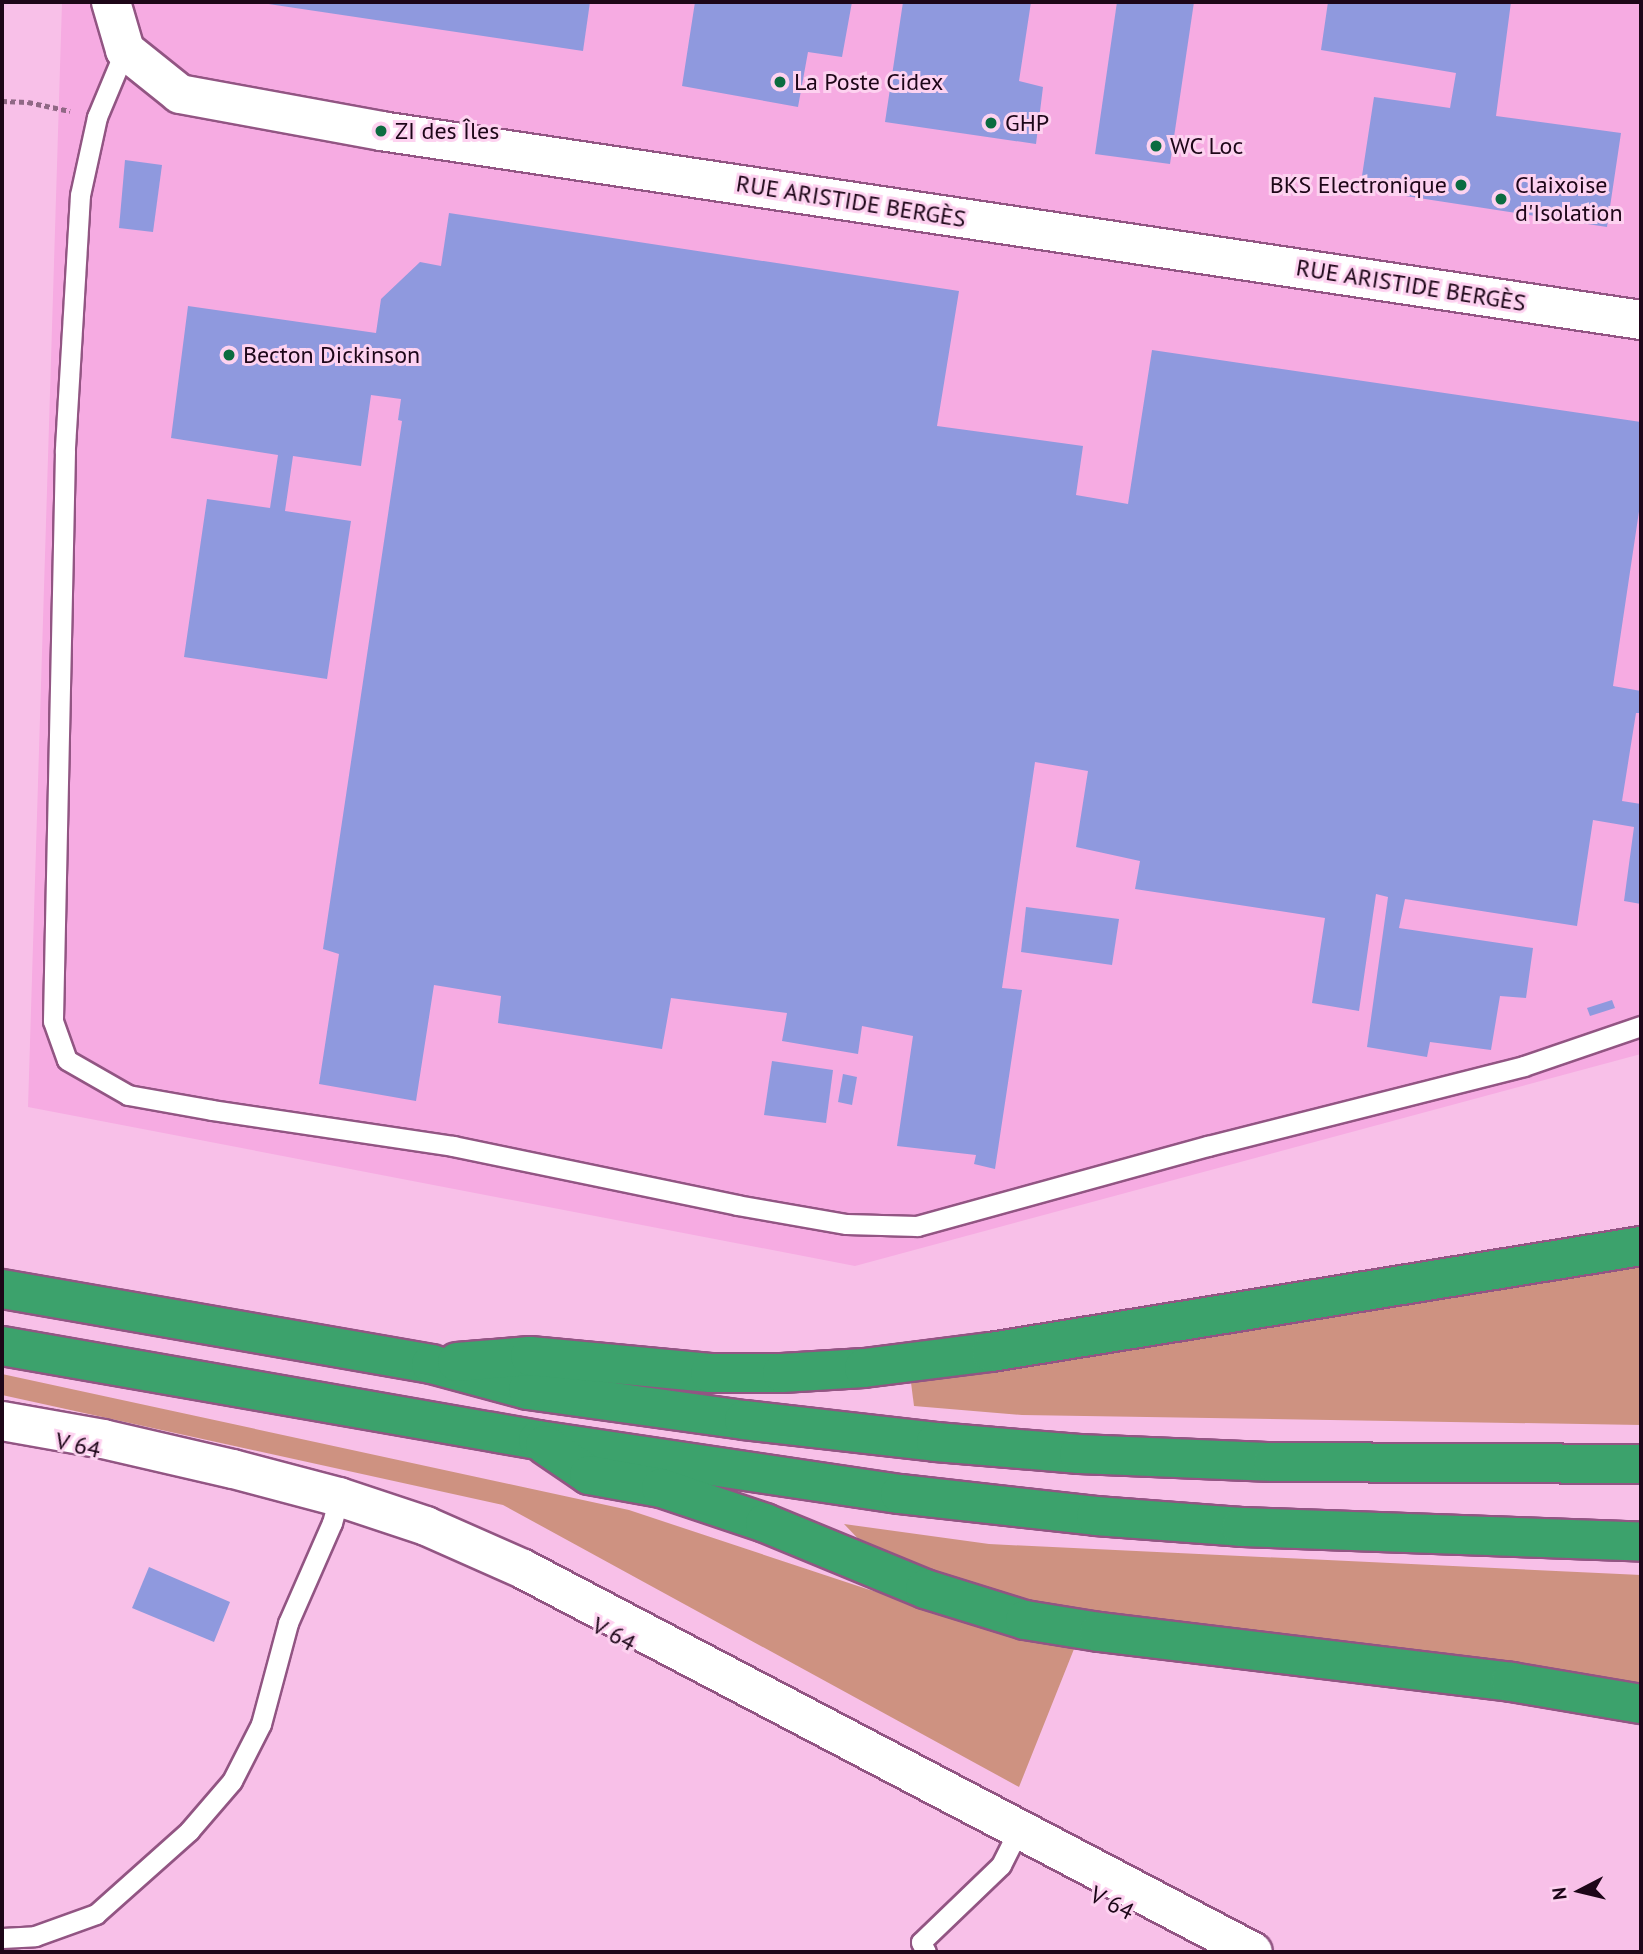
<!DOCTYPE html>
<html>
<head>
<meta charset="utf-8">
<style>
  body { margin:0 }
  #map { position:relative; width:1643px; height:1954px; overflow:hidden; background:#f8c0e8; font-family:"PT Sans",sans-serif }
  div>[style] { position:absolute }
  .built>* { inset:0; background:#f6abe2 }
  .green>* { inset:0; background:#ce9281 }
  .building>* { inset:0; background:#8f99de }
  .path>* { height:4.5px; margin-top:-2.25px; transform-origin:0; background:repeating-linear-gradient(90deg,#906885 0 5px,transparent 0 8.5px) }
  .roads { filter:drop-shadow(2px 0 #925583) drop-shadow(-2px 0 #925583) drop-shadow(0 2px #925583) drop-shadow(0 -2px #925583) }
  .service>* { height:19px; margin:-9.5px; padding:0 9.5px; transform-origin:9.5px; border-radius:9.5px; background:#fff }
  .minor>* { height:38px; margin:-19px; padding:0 19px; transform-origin:19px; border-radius:19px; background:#fff }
  .motorway>* { height:38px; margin:-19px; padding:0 19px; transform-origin:19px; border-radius:19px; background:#3ca26c }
  .dots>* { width:19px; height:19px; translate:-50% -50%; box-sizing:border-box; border:4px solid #fdd2f0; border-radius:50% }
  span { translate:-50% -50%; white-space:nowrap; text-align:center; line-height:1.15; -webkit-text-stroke:6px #fdd2f0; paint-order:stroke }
  .poi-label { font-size:24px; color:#1d0618 }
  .left { translate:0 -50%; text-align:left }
  .right { translate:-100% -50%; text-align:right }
  .street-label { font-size:24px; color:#1d0618 }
  .frame { position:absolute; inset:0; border:4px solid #1d0618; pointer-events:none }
  .north { position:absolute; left:1545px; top:1856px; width:70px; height:70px; -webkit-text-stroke:5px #fdd2f0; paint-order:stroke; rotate:263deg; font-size:19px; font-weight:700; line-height:28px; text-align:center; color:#1d0618 }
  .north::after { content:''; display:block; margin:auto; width:24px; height:32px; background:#1d0618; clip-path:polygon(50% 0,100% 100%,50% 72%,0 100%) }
</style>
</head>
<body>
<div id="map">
  <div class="built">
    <i style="clip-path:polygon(62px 2px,1641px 2px,1641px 1054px,855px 1266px,28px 1107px)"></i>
  </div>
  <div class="green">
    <i style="clip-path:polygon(1641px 1263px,1641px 1425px,1022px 1415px,914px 1406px,910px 1375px)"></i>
    <i style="clip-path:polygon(2px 1374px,629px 1510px,867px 1589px,1074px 1649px,1019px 1787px,503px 1505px,2px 1395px)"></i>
    <i style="clip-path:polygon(844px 1524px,989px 1544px,1641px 1575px,1641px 1695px,989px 1598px,868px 1549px)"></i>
  </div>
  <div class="building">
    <i style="clip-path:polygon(255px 2px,590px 2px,583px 51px)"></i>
    <i style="clip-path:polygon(695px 2px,852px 2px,842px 57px,808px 52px,798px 107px,682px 86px)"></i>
    <i style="clip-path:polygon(903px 2px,1031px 2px,1019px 81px,1043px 87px,1036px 144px,885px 122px)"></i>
    <i style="clip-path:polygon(1117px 2px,1194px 2px,1170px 164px,1095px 154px)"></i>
    <i style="clip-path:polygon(1328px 2px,1511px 2px,1496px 116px,1621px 133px,1607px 227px,1360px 189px,1374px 97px,1450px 108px,1456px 73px,1321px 50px)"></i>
    <i style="clip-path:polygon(125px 160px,162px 165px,153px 232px,119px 228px)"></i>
    <i style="clip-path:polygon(449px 213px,959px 291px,937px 426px,1083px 446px,1076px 495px,1128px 504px,1152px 350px,1641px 422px,1641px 498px,1613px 686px,1641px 691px,1641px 713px,1636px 713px,1622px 801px,1641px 804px,1641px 904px,1624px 901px,1634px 827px,1593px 820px,1577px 926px,1405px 899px,1399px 928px,1533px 948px,1526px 998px,1500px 996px,1491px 1050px,1430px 1042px,1427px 1057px,1367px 1047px,1388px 897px,1376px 894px,1359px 1011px,1312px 1003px,1325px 918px,1135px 889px,1140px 861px,1076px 847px,1088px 771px,1035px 762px,1002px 988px,1022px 990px,995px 1169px,974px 1164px,976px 1155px,897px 1146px,913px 1036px,862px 1026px,858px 1054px,782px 1041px,787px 1013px,671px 998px,662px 1049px,498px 1023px,501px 996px,434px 985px,416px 1101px,319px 1084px,339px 954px,323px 949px,402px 421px,398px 420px,401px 399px,371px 395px,361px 466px,293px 456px,285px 511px,351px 521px,327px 679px,184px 657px,207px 499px,270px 508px,278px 455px,171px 438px,188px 306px,376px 333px,381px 299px,420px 262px,441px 266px)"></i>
    <i style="clip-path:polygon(1026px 907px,1119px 919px,1112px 965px,1021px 952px)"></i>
    <i style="clip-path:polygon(1612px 1000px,1615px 1008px,1590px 1016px,1587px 1008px)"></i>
    <i style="clip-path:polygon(772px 1061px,833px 1070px,826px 1123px,764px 1115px)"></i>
    <i style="clip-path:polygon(843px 1074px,857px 1077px,852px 1105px,838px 1102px)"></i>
    <i style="clip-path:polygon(149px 1567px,230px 1602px,214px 1642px,132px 1608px)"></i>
  </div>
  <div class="path">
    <i style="left:2px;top:101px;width:26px;rotate:2deg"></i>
    <i style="left:28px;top:102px;width:43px;rotate:12.1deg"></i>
  </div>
  <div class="roads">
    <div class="service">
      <i style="left:125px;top:50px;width:73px;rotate:112.7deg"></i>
      <i style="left:97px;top:117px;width:80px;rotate:102.3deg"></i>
      <i style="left:80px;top:195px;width:256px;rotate:93.4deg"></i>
      <i style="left:65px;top:451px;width:570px;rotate:91.21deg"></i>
      <i style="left:53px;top:1021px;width:41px;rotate:70.3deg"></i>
      <i style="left:67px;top:1060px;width:70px;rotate:29.8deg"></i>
      <i style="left:128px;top:1095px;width:85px;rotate:10.1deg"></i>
      <i style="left:212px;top:1110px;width:244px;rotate:8.5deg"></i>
      <i style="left:453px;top:1146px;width:290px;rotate:11.7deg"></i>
      <i style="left:737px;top:1205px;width:111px;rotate:9.9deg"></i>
      <i style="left:846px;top:1224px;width:71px;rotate:1.6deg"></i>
      <i style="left:917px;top:1226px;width:302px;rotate:-15.4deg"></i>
      <i style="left:1208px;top:1146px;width:326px;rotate:-14.2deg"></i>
      <i style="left:1524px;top:1066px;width:124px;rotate:-18.9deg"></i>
      <i style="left:2px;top:1938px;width:33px;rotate:-3deg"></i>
      <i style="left:35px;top:1936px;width:65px;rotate:-19.8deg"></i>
      <i style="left:96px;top:1914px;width:125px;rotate:-41.7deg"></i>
      <i style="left:189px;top:1831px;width:66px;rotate:-49.3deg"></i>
      <i style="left:232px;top:1781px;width:64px;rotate:-63deg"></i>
      <i style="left:261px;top:1724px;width:105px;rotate:-75deg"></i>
      <i style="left:288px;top:1623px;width:109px;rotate:-66.3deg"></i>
      <i style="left:332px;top:1523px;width:27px;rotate:-75deg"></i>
      <i style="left:926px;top:1952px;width:11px;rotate:-117deg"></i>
      <i style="left:921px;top:1942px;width:111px;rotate:-43.9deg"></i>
      <i style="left:1001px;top:1865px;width:40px;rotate:-63.4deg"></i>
    </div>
    <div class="minor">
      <i style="left:111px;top:2px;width:50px;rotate:73.7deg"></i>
      <i style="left:125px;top:50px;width:70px;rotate:38.7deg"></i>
      <i style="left:180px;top:94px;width:204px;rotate:10.4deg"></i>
      <i style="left:381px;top:131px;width:1274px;rotate:8.53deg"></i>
      <i style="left:2px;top:1421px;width:103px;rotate:10.1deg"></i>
      <i style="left:103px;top:1439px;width:133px;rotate:13deg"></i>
      <i style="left:233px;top:1469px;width:110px;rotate:14.8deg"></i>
      <i style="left:339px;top:1497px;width:92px;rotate:18.4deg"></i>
      <i style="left:426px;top:1526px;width:106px;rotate:23.9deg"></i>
      <i style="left:523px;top:1569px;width:824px;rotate:27.68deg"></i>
    </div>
    <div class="motorway">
      <i style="left:2px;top:1289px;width:436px;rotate:9.9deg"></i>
      <i style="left:431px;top:1364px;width:100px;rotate:15deg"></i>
      <i style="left:528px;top:1390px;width:218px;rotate:7.9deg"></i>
      <i style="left:744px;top:1420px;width:193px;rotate:6.5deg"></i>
      <i style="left:936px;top:1442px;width:144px;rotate:4.8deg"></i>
      <i style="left:1079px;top:1454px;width:194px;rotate:2.4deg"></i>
      <i style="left:1273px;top:1462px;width:368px;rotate:0.3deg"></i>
      <i style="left:2px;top:1346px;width:544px;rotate:9.95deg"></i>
      <i style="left:538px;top:1440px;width:366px;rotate:8.5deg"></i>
      <i style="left:900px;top:1494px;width:197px;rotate:6.4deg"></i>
      <i style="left:1096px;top:1516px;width:145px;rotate:4.3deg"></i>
      <i style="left:1241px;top:1527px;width:400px;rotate:2.1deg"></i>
      <i style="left:457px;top:1362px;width:73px;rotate:-4.7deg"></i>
      <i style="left:530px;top:1356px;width:181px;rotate:5.4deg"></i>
      <i style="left:710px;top:1373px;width:72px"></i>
      <i style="left:782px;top:1373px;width:82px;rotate:-3.5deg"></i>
      <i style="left:864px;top:1368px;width:128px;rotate:-7.2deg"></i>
      <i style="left:991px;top:1352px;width:659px;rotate:-9.26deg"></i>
      <i style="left:545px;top:1445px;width:53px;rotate:34.3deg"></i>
      <i style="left:589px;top:1475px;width:73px;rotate:10.2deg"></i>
      <i style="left:661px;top:1488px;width:110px;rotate:18.6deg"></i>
      <i style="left:765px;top:1523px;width:173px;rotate:22.4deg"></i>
      <i style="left:925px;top:1589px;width:105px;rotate:17.2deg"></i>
      <i style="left:1025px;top:1620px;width:75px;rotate:9.2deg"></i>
      <i style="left:1099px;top:1632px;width:415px;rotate:6.9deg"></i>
      <i style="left:1511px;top:1682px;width:132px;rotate:9.6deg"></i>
    </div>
  </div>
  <div class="dots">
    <i style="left:780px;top:82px;background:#0b6c40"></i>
    <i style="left:991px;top:123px;background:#0b6c40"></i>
    <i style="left:381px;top:131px;background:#0b6c40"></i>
    <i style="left:1156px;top:146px;background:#0b6c40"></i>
    <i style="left:1461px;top:185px;background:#0b6c40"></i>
    <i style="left:1501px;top:199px;background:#0b6c40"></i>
    <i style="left:229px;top:355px;background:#0b6c40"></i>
  </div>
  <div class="poi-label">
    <span class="left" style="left:794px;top:82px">La Poste Cidex</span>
    <span class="left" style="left:1005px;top:123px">GHP</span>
    <span class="left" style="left:395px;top:131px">ZI des Îles</span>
    <span class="left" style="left:1170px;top:146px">WC Loc</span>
    <span class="right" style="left:1447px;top:185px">BKS Electronique</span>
    <span class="left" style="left:1515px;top:199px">Claixoise<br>d'Isolation</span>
    <span class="left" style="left:243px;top:355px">Becton Dickinson</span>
  </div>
  <div class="street-label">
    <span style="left:851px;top:201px;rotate:9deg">RUE ARISTIDE BERGÈS</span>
    <span style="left:1411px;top:285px;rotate:9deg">RUE ARISTIDE BERGÈS</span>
    <span style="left:78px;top:1445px;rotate:13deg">V 64</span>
    <span style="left:614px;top:1634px;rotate:28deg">V 64</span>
    <span style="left:1112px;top:1903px;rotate:27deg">V 64</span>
  </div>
  <div class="frame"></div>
  <div class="north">N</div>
</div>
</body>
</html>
